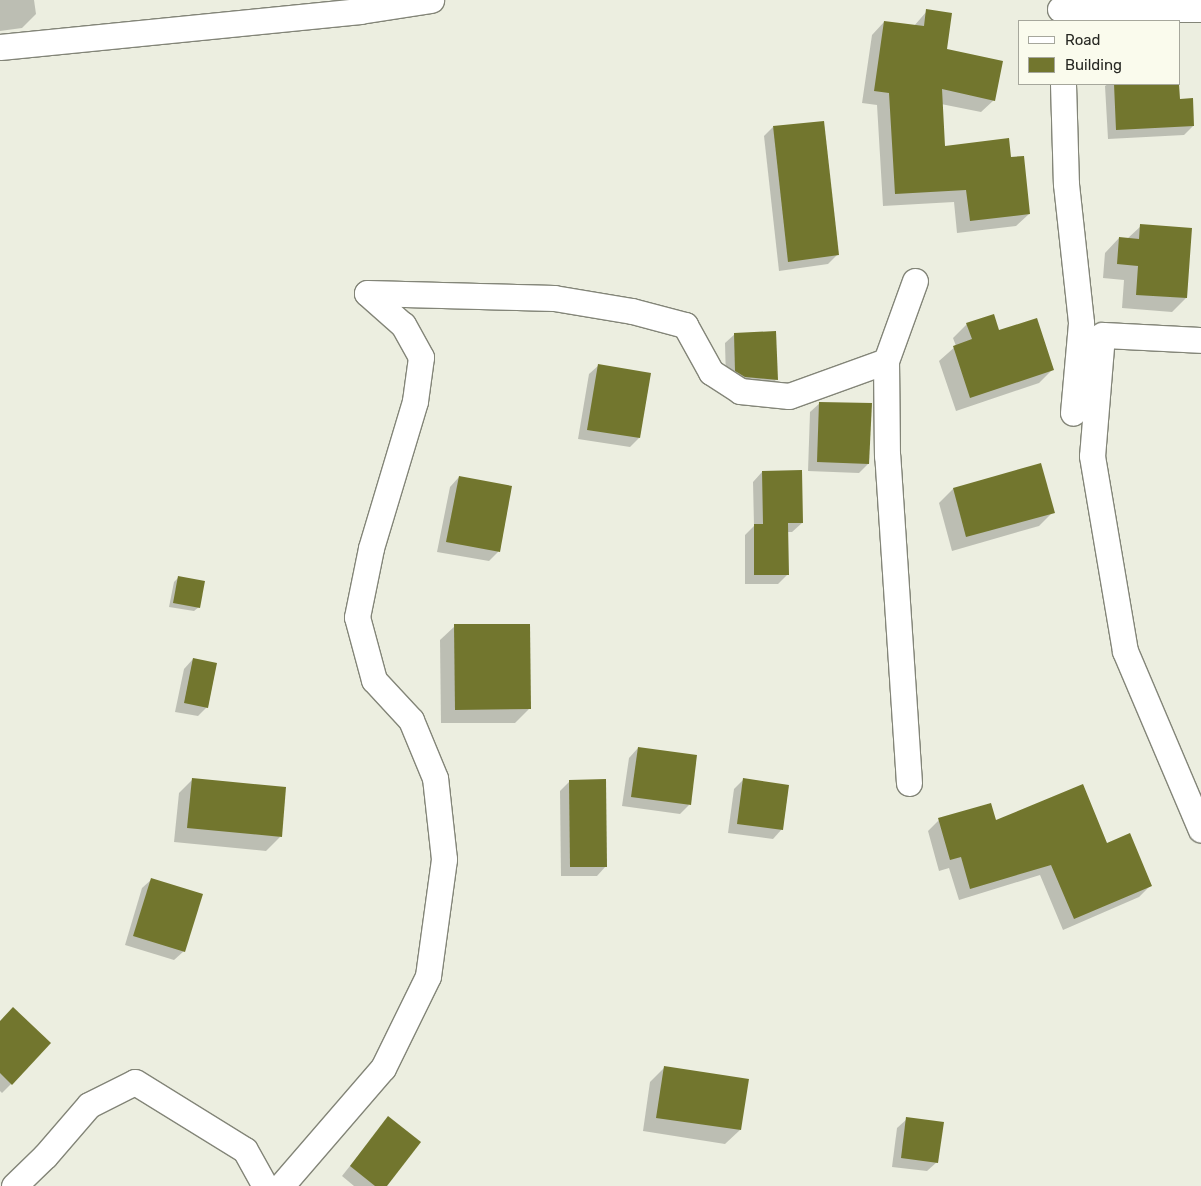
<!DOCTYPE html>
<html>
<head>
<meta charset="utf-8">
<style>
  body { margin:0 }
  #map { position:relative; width:1201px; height:1186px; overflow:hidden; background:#eceee0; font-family:Rubik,sans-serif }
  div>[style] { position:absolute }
  .shadow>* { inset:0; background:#0003 }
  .building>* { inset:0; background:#72762e }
  .roads { filter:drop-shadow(1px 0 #838578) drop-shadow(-1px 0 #838578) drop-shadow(0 1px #838578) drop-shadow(0 -1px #838578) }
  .street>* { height:25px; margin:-12.5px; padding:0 12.5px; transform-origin:12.5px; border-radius:12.5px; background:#fff }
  span { translate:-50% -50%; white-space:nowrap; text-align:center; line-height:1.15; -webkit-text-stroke:4.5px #fafbed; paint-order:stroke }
  .legend { position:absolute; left:1018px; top:20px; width:162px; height:65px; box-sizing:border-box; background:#fafbed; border:1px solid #a6a79c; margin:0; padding:6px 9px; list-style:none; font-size:15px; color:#272823 }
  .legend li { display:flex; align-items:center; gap:10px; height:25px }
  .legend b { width:25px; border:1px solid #a6a79c }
</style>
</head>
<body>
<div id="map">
  <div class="shadow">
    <i style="clip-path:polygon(0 0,34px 0,36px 14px,22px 28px,0 31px)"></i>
    <i style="clip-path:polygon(927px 11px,946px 50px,994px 100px,981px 112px,941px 104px,944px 147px,1009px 158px,1029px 214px,1016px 226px,957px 233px,954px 202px,883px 206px,877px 105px,862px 103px,872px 35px,884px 22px,914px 26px)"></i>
    <i style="clip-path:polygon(1108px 84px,1178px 84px,1179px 100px,1193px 126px,1184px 135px,1108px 139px,1105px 86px)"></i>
    <i style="clip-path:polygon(773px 127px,837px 255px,828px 264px,779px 271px,764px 136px)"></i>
    <i style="clip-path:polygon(1141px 226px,1186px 298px,1172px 312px,1122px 308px,1124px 280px,1103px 278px,1105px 253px,1119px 238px,1127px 239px)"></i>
    <i style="clip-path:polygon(967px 324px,999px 332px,1053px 369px,1039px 383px,956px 411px,939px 361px,956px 346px,953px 338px)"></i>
    <i style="clip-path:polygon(735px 334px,777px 379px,767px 388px,726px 380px,725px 343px)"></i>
    <i style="clip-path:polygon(599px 365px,639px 438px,630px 447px,578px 439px,589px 374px)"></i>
    <i style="clip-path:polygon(820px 403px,868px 464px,859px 473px,808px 471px,810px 412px)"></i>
    <i style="clip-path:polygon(762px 472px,802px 523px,792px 532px,787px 532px,788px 574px,778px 584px,745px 584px,745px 535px,754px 526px,753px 482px)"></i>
    <i style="clip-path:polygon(459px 477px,510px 487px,498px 552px,489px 561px,437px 552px,450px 487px)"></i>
    <i style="clip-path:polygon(953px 489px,1053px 512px,1039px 526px,952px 551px,939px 503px)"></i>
    <i style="clip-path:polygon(178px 578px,199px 607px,194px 611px,169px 607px,174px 582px)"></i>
    <i style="clip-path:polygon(455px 626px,529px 709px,515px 723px,441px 723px,440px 640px)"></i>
    <i style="clip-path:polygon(193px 659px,207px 707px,198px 716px,175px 712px,184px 669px)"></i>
    <i style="clip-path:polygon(638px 748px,689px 805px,680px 814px,622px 806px,629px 758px)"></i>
    <i style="clip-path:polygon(193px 779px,280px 837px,266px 851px,174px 842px,179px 793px)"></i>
    <i style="clip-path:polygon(743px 780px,782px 829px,773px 839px,728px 833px,734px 789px)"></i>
    <i style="clip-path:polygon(570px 781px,606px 866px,597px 876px,561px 876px,560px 791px)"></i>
    <i style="clip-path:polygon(939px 820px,1106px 845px,1150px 886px,1139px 897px,1063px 930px,1040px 875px,959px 900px,949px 868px,939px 871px,928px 831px)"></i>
    <i style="clip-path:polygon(152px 879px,184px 951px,174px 960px,125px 945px,142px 888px)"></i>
    <i style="clip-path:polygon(0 1023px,11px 1084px,2px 1093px,0 1091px)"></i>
    <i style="clip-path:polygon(664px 1068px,740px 1130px,725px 1144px,643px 1131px,650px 1082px)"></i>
    <i style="clip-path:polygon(388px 1118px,385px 1186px,354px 1186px,342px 1176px)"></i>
    <i style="clip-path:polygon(907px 1119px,937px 1162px,927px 1171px,892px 1167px,897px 1128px)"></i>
  </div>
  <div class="building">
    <i style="clip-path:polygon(926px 9px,952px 13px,947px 49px,1003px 61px,995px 101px,942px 89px,945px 146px,1009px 138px,1011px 157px,1024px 156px,1030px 214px,970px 221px,966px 190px,895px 194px,889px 93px,874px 91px,884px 21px,924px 26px)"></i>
    <i style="clip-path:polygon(1114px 84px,1179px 84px,1180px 99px,1193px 98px,1194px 126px,1116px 130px)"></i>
    <i style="clip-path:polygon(824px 121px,839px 255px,788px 262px,773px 126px)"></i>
    <i style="clip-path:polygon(1140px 224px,1192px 228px,1187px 298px,1136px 295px,1138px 266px,1117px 264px,1119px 237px,1139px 239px)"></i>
    <i style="clip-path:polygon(994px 314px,999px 330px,1037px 318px,1054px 370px,970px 398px,953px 346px,972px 339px,966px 323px)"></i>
    <i style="clip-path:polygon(776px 331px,778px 380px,745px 377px,735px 371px,734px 333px)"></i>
    <i style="clip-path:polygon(598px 364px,651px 373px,640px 438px,587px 430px)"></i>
    <i style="clip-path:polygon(819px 402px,872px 403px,869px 464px,817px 462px)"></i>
    <i style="clip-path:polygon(1041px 463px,1055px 513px,966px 537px,953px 488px)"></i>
    <i style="clip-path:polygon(802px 470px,803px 523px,788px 523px,789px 575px,754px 575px,754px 524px,763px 524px,762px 471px)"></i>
    <i style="clip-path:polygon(459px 476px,512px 486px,500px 552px,446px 542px)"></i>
    <i style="clip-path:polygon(178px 576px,205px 581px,200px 608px,173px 603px)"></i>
    <i style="clip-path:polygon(454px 624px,530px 624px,531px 709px,455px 710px)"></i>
    <i style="clip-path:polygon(193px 658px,217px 663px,208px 708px,184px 703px)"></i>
    <i style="clip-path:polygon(638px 747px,697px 755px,691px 805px,631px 797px)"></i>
    <i style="clip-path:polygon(192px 778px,286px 787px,282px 837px,187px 828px)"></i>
    <i style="clip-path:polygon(743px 778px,789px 785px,783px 830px,737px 824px)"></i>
    <i style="clip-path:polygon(606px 779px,607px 867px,570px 867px,569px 780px)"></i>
    <i style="clip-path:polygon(1083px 784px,1107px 843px,1130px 833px,1152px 886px,1074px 919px,1051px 865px,970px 889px,961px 857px,950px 860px,938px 818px,991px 803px,996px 820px)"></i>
    <i style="clip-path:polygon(151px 878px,203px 894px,185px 952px,133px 936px)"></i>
    <i style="clip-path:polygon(13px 1007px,51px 1043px,12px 1085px,0 1073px,0 1021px)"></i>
    <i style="clip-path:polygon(664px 1066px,749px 1079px,741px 1130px,656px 1118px)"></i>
    <i style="clip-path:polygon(388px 1116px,421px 1142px,387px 1186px,375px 1186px,350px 1166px)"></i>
    <i style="clip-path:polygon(906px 1117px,944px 1122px,938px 1163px,901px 1158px)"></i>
  </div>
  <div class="roads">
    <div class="street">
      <i style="left:1060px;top:9px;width:141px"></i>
      <i style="left:0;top:47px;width:362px;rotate:-5.7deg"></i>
      <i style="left:360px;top:11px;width:72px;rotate:-8.8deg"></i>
      <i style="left:1063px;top:84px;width:100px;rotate:88.3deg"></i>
      <i style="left:1066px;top:184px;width:140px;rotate:83.8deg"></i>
      <i style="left:1081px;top:323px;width:90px;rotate:95.1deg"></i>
      <i style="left:367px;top:293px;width:187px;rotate:1.5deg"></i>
      <i style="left:554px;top:298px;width:79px;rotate:9.5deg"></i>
      <i style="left:632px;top:311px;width:55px;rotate:14.8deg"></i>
      <i style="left:685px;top:325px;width:54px;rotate:61deg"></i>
      <i style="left:711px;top:372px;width:35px;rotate:33deg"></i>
      <i style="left:740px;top:391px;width:49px;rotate:5.8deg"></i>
      <i style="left:789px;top:396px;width:103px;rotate:-19.8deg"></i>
      <i style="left:1201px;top:340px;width:99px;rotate:-177.1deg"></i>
      <i style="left:1102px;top:335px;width:121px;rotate:94.7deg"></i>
      <i style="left:1092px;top:456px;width:198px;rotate:80.4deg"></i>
      <i style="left:1125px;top:651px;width:194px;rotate:67deg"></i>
      <i style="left:909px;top:783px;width:328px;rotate:-93.8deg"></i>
      <i style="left:887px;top:456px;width:95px;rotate:-90.6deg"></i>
      <i style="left:886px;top:361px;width:85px;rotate:-70.1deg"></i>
      <i style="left:14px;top:1186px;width:43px;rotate:-44.1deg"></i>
      <i style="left:45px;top:1156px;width:67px;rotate:-49.2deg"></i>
      <i style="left:89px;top:1105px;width:51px;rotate:-26.6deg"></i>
      <i style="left:135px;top:1082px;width:129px;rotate:31.7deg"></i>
      <i style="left:245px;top:1150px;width:41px;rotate:60.9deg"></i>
      <i style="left:281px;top:1186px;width:156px;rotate:-49.2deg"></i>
      <i style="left:383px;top:1068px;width:102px;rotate:-63.9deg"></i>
      <i style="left:428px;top:976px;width:118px;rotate:-82.2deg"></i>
      <i style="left:444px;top:859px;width:81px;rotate:-96.3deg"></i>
      <i style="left:435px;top:778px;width:63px;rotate:-112.5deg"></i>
      <i style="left:411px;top:720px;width:54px;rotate:-132.8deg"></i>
      <i style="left:374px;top:680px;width:65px;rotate:-105.1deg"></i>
      <i style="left:357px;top:617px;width:70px;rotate:-78.5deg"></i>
      <i style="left:371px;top:548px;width:153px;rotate:-73.3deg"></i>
      <i style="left:415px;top:401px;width:44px;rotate:-82.2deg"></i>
      <i style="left:421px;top:357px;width:37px;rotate:-119deg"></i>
      <i style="left:403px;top:325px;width:48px;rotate:-138.4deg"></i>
    </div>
  </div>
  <ul class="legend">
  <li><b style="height:6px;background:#fff"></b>Road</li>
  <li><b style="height:14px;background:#72762e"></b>Building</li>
  </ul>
</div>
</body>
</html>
